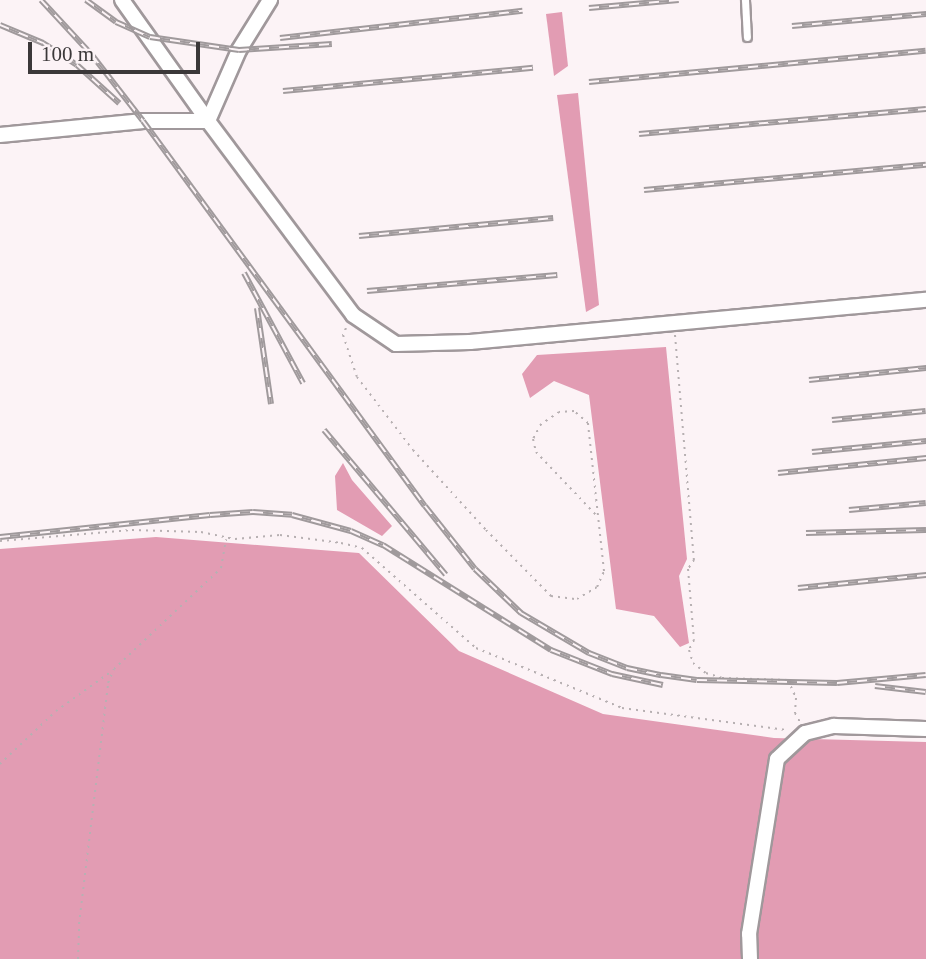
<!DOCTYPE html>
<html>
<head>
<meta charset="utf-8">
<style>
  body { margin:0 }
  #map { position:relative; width:926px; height:959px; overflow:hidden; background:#fcf3f6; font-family:Georgia,serif }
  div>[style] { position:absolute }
  .forest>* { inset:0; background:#e29cb3 }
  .path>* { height:2px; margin-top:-1px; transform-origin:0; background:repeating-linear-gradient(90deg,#b7b0b2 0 2px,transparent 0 7px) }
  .roads { filter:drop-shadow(2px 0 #a0989b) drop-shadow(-2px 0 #a0989b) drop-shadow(0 2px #a0989b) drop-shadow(0 -2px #a0989b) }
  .service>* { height:7px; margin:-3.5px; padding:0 3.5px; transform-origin:3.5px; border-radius:3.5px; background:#fff }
  .minor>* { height:14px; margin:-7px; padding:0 7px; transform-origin:7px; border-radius:7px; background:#fff }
  .rail>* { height:6px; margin-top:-3px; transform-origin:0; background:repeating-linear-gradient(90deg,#fcf3f6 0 10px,#a09a9c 0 20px); box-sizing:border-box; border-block:2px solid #a09a9c }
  span { translate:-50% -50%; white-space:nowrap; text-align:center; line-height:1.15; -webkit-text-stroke:5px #fcf3f6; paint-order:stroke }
  .scale { position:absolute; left:28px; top:42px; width:172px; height:32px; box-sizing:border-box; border:4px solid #3b3839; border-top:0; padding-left:9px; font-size:21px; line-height:24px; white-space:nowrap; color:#3b3839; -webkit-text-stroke:5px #fcf3f6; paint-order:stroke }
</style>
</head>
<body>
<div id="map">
  <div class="forest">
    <i style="clip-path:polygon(562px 12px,568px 66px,554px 76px,546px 14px)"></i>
    <i style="clip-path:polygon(578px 93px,599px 305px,586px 312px,557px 95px)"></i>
    <i style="clip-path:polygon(666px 347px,687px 559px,679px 576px,689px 643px,680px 647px,654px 616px,616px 609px,589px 395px,554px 381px,530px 398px,522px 374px,537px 355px)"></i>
    <i style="clip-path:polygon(343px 463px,352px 480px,392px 526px,382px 536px,337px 510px,335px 476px)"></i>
    <i style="clip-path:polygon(156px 537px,359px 553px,459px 651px,603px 714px,774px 738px,926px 742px,926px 959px,0 959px,0 549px)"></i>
  </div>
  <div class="path">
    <i style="left:346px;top:328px;width:8px;rotate:113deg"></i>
    <i style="left:343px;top:335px;width:44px;rotate:71.6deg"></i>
    <i style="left:357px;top:377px;width:92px;rotate:52.5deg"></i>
    <i style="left:413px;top:450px;width:108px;rotate:47.6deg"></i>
    <i style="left:486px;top:530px;width:93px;rotate:45.4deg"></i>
    <i style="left:551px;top:596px;width:26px;rotate:7deg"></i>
    <i style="left:577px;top:599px;width:23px;rotate:-31deg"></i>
    <i style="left:597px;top:587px;width:17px;rotate:-66deg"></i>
    <i style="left:604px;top:571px;width:149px;rotate:-96.2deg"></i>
    <i style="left:588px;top:423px;width:18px;rotate:-139deg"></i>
    <i style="left:574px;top:411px;width:15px;rotate:176deg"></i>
    <i style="left:559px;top:412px;width:22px;rotate:146deg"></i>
    <i style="left:541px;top:424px;width:17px;rotate:118deg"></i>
    <i style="left:533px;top:439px;width:13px;rotate:77deg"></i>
    <i style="left:536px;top:452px;width:90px;rotate:46.4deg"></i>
    <i style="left:675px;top:335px;width:226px;rotate:85.2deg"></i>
    <i style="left:694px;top:560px;width:11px;rotate:124deg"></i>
    <i style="left:688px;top:569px;width:71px;rotate:85.2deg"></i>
    <i style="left:694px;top:640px;width:11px;rotate:117deg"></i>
    <i style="left:689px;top:650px;width:14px;rotate:73deg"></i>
    <i style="left:693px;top:663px;width:16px;rotate:38deg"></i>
    <i style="left:706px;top:673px;width:17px;rotate:17deg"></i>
    <i style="left:722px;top:678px;width:66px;rotate:1.7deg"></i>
    <i style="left:788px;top:680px;width:20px;rotate:66deg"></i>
    <i style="left:796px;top:698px;width:15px;rotate:94deg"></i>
    <i style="left:795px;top:713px;width:10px;rotate:61deg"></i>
    <i style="left:0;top:541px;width:132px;rotate:-4.8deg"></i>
    <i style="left:132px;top:530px;width:69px;rotate:1.7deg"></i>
    <i style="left:201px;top:532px;width:35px;rotate:12deg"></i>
    <i style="left:235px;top:539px;width:45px;rotate:-5.1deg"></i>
    <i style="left:280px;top:535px;width:62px;rotate:7.5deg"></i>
    <i style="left:341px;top:543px;width:22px;rotate:13deg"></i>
    <i style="left:362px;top:548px;width:152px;rotate:41.3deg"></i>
    <i style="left:476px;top:648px;width:158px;rotate:22.3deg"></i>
    <i style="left:622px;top:708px;width:166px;rotate:7.6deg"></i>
    <i style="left:0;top:764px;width:77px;rotate:-43.4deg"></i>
    <i style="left:56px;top:711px;width:69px;rotate:-35.5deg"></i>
    <i style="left:78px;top:959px;width:35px;rotate:-88deg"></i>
    <i style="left:79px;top:924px;width:243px;rotate:-83.1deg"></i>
    <i style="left:108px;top:683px;width:15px;rotate:-67deg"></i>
    <i style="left:114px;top:669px;width:147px;rotate:-43.3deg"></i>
    <i style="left:221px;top:568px;width:29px;rotate:-80deg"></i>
  </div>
  <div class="roads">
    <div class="service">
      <i style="left:745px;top:0;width:37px;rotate:87deg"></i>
    </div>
    <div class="minor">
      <i style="left:122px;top:0;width:148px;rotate:54.6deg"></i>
      <i style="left:208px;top:121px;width:77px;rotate:-66.4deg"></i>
      <i style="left:239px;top:50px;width:59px;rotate:-58.2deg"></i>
      <i style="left:0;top:135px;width:144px;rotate:-5.6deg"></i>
      <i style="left:143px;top:121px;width:65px"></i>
      <i style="left:208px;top:121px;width:242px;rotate:53.2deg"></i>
      <i style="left:353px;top:315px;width:52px;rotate:34deg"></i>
      <i style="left:396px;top:344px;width:74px;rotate:-1.5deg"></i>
      <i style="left:470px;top:342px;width:458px;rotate:-5.3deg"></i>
      <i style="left:750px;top:959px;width:25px;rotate:-92deg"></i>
      <i style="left:749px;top:934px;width:177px;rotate:-80.9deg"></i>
      <i style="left:777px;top:759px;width:38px;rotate:-43deg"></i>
      <i style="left:805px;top:733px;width:30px;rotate:-14deg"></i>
      <i style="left:834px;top:726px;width:92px;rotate:1.9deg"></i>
    </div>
  </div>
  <div class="rail">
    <i style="left:41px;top:0;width:75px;rotate:47.2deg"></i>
    <i style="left:92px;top:55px;width:83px;rotate:52.3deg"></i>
    <i style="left:143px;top:121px;width:477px;rotate:53.8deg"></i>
    <i style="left:425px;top:506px;width:80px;rotate:51.6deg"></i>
    <i style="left:475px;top:569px;width:64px;rotate:43.7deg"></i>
    <i style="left:521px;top:613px;width:79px;rotate:30.5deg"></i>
    <i style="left:589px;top:653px;width:41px;rotate:21.5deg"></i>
    <i style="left:627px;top:668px;width:35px;rotate:12deg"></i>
    <i style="left:661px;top:675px;width:36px;rotate:8deg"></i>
    <i style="left:697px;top:680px;width:140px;rotate:1.2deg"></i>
    <i style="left:837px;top:683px;width:89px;rotate:-5.1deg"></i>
    <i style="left:86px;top:0;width:37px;rotate:36deg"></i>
    <i style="left:116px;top:22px;width:37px;rotate:24deg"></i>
    <i style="left:150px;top:37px;width:90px;rotate:8.3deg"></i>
    <i style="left:239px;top:50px;width:93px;rotate:-3.7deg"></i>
    <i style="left:589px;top:8px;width:90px;rotate:-5.1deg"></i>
    <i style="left:0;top:25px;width:47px;rotate:22.7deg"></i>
    <i style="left:43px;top:43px;width:40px;rotate:32.9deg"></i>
    <i style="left:77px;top:65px;width:57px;rotate:42.1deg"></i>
    <i style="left:792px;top:26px;width:135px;rotate:-5.1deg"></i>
    <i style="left:280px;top:38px;width:244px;rotate:-6.4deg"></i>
    <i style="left:589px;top:82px;width:338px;rotate:-5.3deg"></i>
    <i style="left:283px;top:91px;width:251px;rotate:-5.3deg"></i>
    <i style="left:639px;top:134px;width:288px;rotate:-5deg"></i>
    <i style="left:644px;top:190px;width:283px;rotate:-5.1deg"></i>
    <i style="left:359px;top:236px;width:195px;rotate:-5.3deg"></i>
    <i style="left:244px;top:273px;width:125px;rotate:61.8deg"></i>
    <i style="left:367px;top:291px;width:191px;rotate:-4.8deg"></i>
    <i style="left:257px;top:308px;width:97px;rotate:81.7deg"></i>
    <i style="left:809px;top:380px;width:118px;rotate:-5.9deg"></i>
    <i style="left:832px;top:420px;width:94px;rotate:-5.5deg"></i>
    <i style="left:324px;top:430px;width:189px;rotate:49.9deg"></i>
    <i style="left:812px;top:452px;width:115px;rotate:-5.5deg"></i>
    <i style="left:778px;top:473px;width:149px;rotate:-5.8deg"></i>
    <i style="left:849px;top:510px;width:77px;rotate:-5.2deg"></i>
    <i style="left:806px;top:533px;width:120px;rotate:-1.4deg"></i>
    <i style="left:0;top:537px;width:211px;rotate:-6deg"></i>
    <i style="left:210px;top:515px;width:43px;rotate:-4deg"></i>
    <i style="left:253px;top:512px;width:39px;rotate:4deg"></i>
    <i style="left:292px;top:515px;width:61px;rotate:15.2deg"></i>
    <i style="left:351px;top:531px;width:35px;rotate:24deg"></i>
    <i style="left:383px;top:545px;width:198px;rotate:32deg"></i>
    <i style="left:551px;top:650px;width:66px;rotate:21.5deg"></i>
    <i style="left:612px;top:674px;width:52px;rotate:12.2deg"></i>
    <i style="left:798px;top:588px;width:129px;rotate:-5.8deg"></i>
    <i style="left:875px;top:686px;width:51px;rotate:6.7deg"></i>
  </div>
  <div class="scale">100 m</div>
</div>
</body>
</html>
